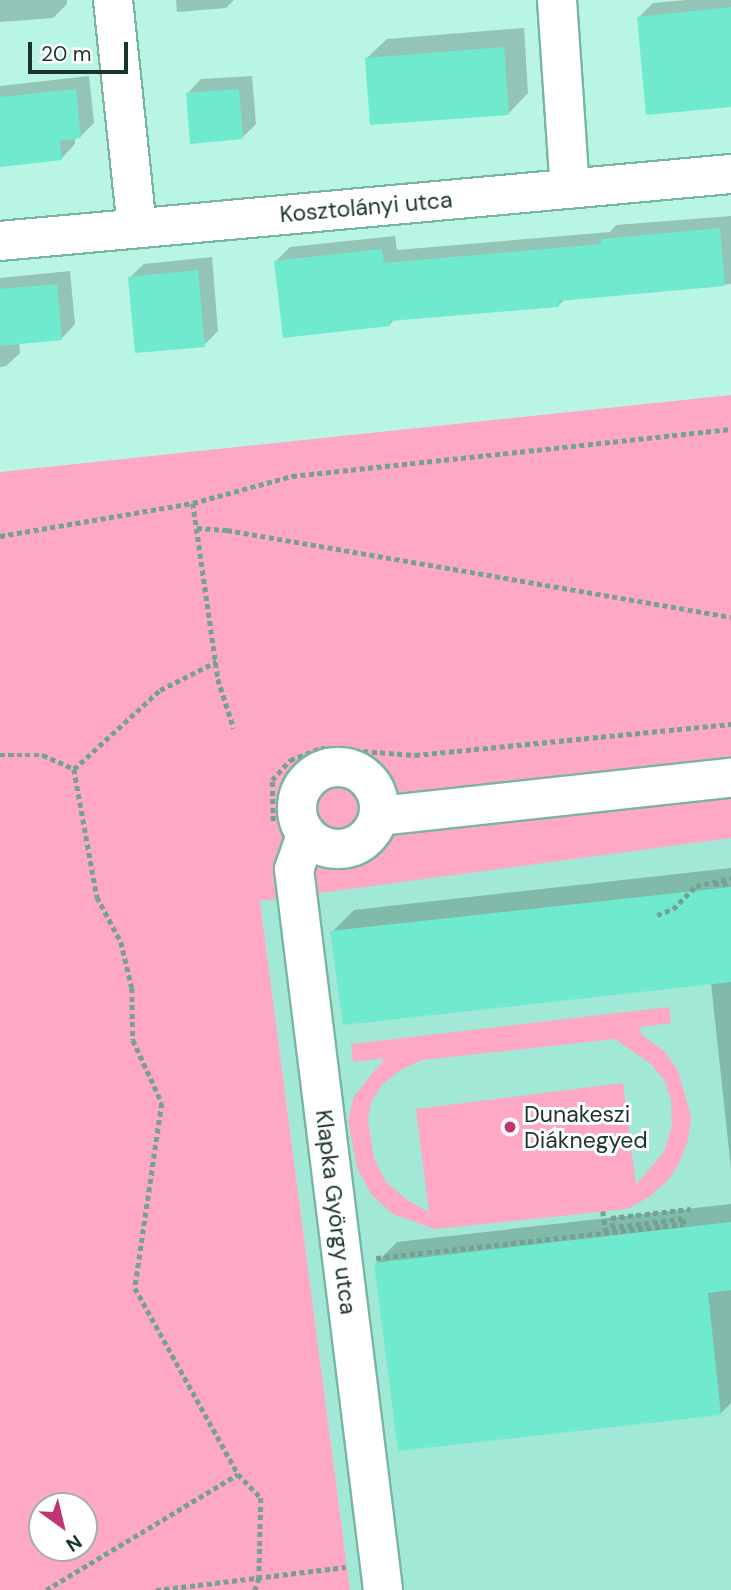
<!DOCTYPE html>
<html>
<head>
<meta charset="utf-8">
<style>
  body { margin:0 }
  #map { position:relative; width:731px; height:1590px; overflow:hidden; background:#b8f5e5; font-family:"DM Sans",sans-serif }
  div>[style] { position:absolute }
  .built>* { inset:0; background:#a2e8d6 }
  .green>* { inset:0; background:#fea8c6 }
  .shadow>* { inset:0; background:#0003 }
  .building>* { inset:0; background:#6feacf }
  .path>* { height:4.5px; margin-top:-2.25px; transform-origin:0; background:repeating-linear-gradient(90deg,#74a196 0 5px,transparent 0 8.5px) }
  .roads { filter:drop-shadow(2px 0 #79b4a5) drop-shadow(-2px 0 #79b4a5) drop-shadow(0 2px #79b4a5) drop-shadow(0 -2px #79b4a5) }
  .minor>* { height:38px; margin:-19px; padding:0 19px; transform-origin:19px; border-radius:19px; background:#fff }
  .minor>.ring { margin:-19px; padding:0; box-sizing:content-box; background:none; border:38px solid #fff; border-radius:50% }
  .dots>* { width:19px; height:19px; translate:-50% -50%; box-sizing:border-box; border:4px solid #fff; border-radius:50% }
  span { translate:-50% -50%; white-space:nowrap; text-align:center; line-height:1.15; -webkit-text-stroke:6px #fff; paint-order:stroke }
  .street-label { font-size:23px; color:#1b342e }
  .poi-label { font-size:23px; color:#1b342e }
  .left { translate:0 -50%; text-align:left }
  .north { position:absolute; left:28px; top:1492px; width:70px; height:70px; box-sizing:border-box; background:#fff; border:2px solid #a4aeab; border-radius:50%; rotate:146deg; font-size:19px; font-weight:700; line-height:28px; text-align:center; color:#1b342e }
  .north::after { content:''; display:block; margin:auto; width:24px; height:32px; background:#be3574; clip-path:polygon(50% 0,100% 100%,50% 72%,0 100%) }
  .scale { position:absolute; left:28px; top:42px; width:100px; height:32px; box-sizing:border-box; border:4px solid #1b342e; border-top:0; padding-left:9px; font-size:21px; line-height:24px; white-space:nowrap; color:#1b342e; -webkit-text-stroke:5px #fff; paint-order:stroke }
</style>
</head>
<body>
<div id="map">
  <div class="built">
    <i style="clip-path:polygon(731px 446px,731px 1590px,350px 1590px,260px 901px)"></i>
  </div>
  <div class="green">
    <i style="clip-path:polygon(evenodd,731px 395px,731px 838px,260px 901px,350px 1590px,0 1590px,0 472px,731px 395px,42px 1506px,84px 1506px,84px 1548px,42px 1548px,42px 1506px)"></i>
    <i style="clip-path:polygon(evenodd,669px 1007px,671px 1023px,640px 1027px,641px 1034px,665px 1052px,678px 1070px,691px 1116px,688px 1141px,679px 1163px,668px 1180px,649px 1197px,627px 1209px,435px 1229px,393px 1214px,371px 1194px,357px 1168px,348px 1121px,354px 1096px,385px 1058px,353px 1062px,351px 1044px,669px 1007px,615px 1039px,651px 1064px,664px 1080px,671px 1099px,672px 1126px,664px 1152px,636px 1185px,623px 1083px,416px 1109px,429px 1212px,407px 1200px,386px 1182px,374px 1158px,368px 1120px,371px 1102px,382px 1085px,399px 1071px,422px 1060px,615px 1039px)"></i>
  </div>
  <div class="shadow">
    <i style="clip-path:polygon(0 0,67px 0,67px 4px,53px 18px,0 22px)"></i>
    <i style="clip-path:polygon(176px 0,234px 0,226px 8px,177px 12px)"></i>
    <i style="clip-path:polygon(687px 0,731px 0,731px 105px,639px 17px,653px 3px)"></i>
    <i style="clip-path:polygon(524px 28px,528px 93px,509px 113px,367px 58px,387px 39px)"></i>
    <i style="clip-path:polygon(89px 76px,94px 123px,80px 137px,75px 138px,75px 144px,62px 158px,0 165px,0 86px)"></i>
    <i style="clip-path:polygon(252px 76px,256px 124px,242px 138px,188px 93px,201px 79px)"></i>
    <i style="clip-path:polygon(731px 216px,731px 284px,565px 299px,559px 305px,395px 319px,389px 325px,276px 261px,290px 247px,395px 236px,397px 250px,610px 232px,616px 225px)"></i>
    <i style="clip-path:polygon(212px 257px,218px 331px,204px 345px,130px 277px,144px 264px)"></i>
    <i style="clip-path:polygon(70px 271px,75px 324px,62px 338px,19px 342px,20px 353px,6px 366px,0 367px,0 278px)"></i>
    <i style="clip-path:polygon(731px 868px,731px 1169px,711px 983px,332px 932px,354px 910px)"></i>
    <i style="clip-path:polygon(731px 1204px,731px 1403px,720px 1414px,376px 1263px,397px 1242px)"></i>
  </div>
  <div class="building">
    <i style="clip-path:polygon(731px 7px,731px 107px,646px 115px,637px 17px)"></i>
    <i style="clip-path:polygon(504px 47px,509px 115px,370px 125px,365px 58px)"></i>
    <i style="clip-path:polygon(76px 89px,81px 138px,60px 141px,62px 160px,0 167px,0 97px)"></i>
    <i style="clip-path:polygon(239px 89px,243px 139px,190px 144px,186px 93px)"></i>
    <i style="clip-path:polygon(720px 228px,725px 286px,559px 301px,559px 307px,390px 321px,390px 326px,283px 338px,274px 261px,382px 249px,384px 263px,601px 244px,601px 239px)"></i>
    <i style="clip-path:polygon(198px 270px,205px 347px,135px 353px,128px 277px)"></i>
    <i style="clip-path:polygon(57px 284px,62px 340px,0 346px,0 289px)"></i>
    <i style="clip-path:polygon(731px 887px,731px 982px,343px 1025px,330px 931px)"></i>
    <i style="clip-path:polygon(731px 1222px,731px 1290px,708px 1293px,721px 1415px,398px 1451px,374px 1263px)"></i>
  </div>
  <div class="path">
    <i style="left:193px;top:503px;width:178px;rotate:81.9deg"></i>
    <i style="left:218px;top:679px;width:52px;rotate:72.3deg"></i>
    <i style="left:197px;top:528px;width:30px;rotate:4deg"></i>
    <i style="left:227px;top:530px;width:511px;rotate:9.79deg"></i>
    <i style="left:0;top:536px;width:196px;rotate:-9.7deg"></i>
    <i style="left:193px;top:503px;width:103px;rotate:-15.3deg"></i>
    <i style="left:292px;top:476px;width:442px;rotate:-6.1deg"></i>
    <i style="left:0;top:755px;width:43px"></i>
    <i style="left:43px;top:755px;width:34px;rotate:24deg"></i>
    <i style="left:74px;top:769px;width:130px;rotate:79.8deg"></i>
    <i style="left:97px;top:897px;width:51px;rotate:61.9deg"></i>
    <i style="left:121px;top:942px;width:47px;rotate:76.6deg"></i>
    <i style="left:132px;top:988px;width:52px;rotate:88.9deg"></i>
    <i style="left:133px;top:1040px;width:69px;rotate:65.3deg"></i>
    <i style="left:162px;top:1103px;width:187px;rotate:98.3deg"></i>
    <i style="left:135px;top:1288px;width:213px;rotate:61deg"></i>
    <i style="left:238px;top:1474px;width:33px;rotate:46deg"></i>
    <i style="left:261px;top:1498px;width:80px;rotate:91.4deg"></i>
    <i style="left:259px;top:1578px;width:13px;rotate:108deg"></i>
    <i style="left:74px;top:769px;width:117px;rotate:-42.6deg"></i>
    <i style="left:160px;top:690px;width:63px;rotate:-26.6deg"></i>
    <i style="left:273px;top:821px;width:41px;rotate:-91.4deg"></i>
    <i style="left:272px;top:780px;width:27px;rotate:-48deg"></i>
    <i style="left:290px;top:760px;width:33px;rotate:-21deg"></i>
    <i style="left:321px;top:748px;width:94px;rotate:4.3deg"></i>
    <i style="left:415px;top:755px;width:318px;rotate:-5.6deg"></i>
    <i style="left:714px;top:884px;width:17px;rotate:-3deg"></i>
    <i style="left:657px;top:915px;width:17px;rotate:-21deg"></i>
    <i style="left:673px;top:909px;width:33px;rotate:-45deg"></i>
    <i style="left:696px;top:886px;width:36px;rotate:-13deg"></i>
    <i style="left:603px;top:1211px;width:21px;rotate:82deg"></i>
    <i style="left:376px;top:1258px;width:310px;rotate:-6.3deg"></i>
    <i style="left:684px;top:1224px;width:5px;rotate:-101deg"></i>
    <i style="left:683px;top:1219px;width:71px;rotate:172.7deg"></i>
    <i style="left:613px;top:1228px;width:10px;rotate:-101deg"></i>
    <i style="left:611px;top:1218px;width:80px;rotate:-6.5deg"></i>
    <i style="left:46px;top:1590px;width:224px;rotate:-31.1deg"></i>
    <i style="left:156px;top:1590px;width:191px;rotate:-6.9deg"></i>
  </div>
  <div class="roads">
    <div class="minor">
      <i style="left:113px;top:0;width:229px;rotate:84deg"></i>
      <i style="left:557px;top:0;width:189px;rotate:86.1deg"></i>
      <i style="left:0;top:241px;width:734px;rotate:-5.24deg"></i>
      <i class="ring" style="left:297px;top:767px;width:44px;height:44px"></i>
      <i style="left:379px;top:816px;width:354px;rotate:-6.2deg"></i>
      <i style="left:306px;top:835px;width:36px;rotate:109deg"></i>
      <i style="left:294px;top:869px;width:726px;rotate:82.96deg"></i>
    </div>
  </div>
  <div class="dots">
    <i style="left:510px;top:1127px;background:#be3574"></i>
  </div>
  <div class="street-label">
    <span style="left:366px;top:207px;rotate:-5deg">Kosztolányi utca</span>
    <span style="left:336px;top:1212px;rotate:83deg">Klapka György utca</span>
  </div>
  <div class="poi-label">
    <span class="left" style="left:524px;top:1127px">Dunakeszi<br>Diáknegyed</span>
  </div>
  <div class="north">N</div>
  <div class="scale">20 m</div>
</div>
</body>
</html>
